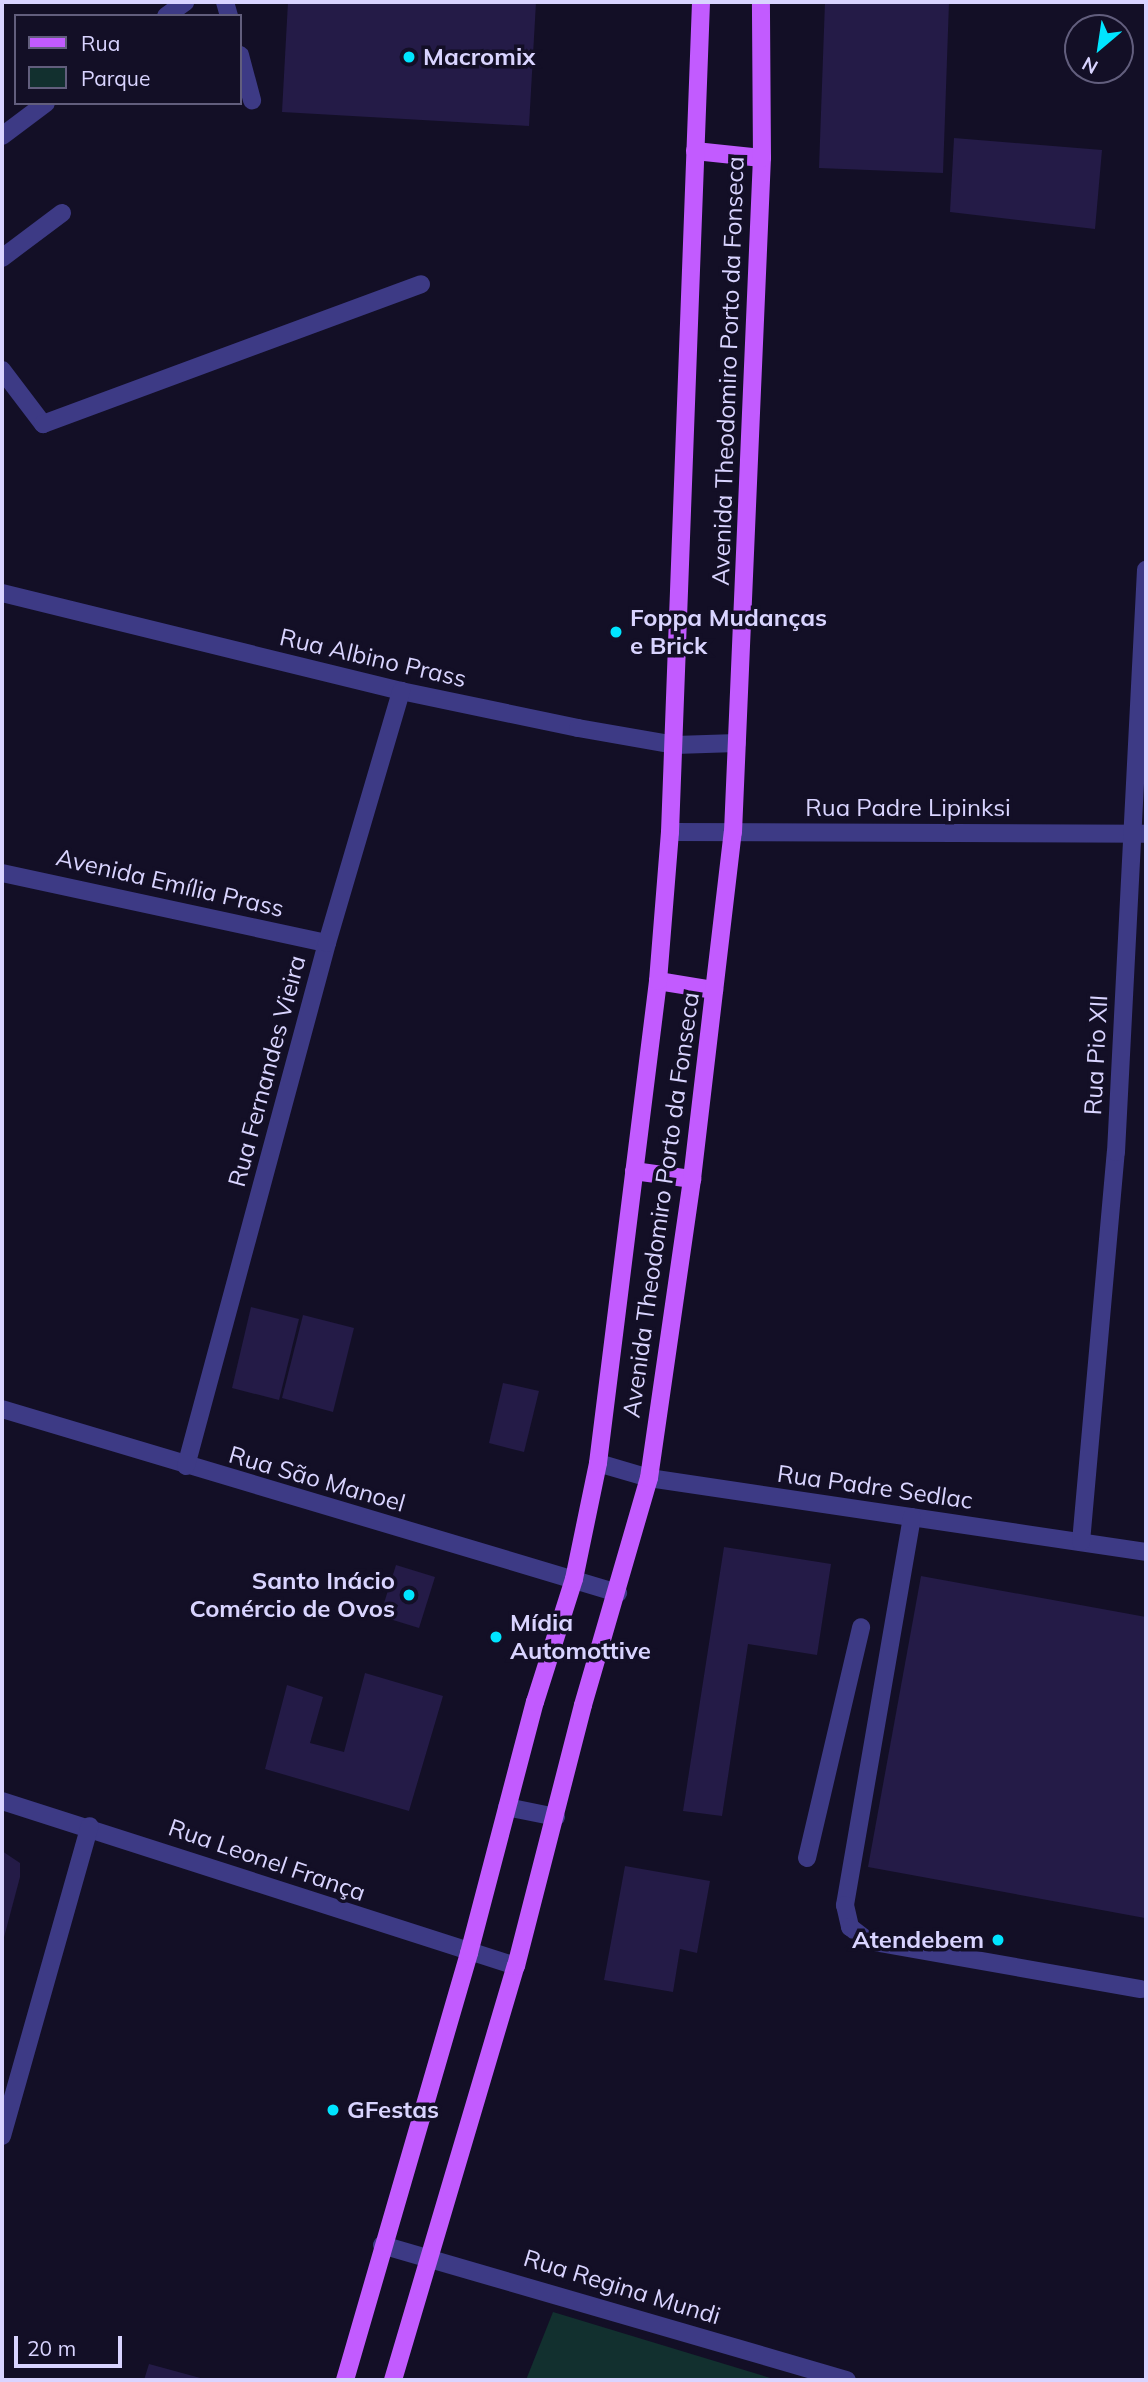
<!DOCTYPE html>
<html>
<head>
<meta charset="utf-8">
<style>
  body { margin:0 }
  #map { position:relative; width:1148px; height:2382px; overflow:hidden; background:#130f26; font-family:Mulish,sans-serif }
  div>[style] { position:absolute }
  .green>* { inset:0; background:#12302f }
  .building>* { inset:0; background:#241b47 }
  .minor>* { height:18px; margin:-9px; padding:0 9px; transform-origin:9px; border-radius:9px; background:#3d3a85 }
  .major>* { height:18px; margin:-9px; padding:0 9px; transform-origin:9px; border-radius:9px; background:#c25bff }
  .dots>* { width:19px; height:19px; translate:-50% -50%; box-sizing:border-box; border:4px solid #130f26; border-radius:50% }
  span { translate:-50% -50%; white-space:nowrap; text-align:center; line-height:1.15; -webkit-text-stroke:7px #130f26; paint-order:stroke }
  .poi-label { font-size:24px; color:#d9d4ff; font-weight:700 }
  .left { translate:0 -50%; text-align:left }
  .right { translate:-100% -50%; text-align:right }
  .street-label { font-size:24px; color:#d9d4ff }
  .frame { position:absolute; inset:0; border:4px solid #d9d4ff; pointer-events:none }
  .legend { position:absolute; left:14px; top:14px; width:228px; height:91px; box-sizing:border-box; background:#130f26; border:2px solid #625e7d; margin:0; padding:9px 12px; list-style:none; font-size:21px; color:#d9d4ff }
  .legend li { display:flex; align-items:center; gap:14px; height:35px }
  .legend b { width:35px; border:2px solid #625e7d }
  .north { position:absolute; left:1064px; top:14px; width:70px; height:70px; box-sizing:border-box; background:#130f26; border:2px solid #625e7d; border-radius:50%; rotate:209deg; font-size:19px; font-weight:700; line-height:28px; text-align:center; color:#d9d4ff }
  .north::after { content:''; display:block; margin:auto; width:24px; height:32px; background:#00e5ff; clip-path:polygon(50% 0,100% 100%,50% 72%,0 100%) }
  .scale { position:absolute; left:14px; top:2336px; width:108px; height:32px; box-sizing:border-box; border:4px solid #d9d4ff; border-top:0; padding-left:9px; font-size:21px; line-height:24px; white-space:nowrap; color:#d9d4ff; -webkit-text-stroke:5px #130f26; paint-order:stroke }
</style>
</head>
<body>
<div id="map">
  <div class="green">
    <i style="clip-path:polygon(553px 2312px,777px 2380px,526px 2380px)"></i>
  </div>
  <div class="building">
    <i style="clip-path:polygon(288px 2px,536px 2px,529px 126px,282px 112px)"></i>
    <i style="clip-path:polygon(825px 2px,949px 2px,943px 173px,819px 168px)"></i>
    <i style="clip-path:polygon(954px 138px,1102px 150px,1095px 229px,950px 212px)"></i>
    <i style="clip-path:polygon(251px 1307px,299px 1319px,279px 1400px,232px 1388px)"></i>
    <i style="clip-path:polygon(303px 1315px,354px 1328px,333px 1412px,282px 1398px)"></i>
    <i style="clip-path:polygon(503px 1383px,539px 1391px,524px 1452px,489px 1443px)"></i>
    <i style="clip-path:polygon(724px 1547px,831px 1564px,817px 1655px,748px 1644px,722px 1816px,683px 1811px)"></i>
    <i style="clip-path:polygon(396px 1565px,435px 1577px,419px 1628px,380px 1616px)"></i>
    <i style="clip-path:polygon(921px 1576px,1146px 1617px,1145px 1918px,868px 1867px)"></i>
    <i style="clip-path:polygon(365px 1673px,443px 1696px,409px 1811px,265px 1769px,287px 1685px,323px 1697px,310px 1743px,344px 1752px)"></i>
    <i style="clip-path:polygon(2px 1851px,20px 1863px,20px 1877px,3px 1941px)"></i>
    <i style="clip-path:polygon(625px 1866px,710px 1881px,697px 1953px,680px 1949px,673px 1992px,604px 1980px)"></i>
    <i style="clip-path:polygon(149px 2364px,204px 2379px,204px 2380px,144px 2380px)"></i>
  </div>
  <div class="minor">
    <i style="left:225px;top:2px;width:15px;rotate:74deg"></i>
    <i style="left:166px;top:16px;width:24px;rotate:-36deg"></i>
    <i style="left:240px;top:55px;width:47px;rotate:75.1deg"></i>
    <i style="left:2px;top:136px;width:55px;rotate:-36.9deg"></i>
    <i style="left:2px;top:258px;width:75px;rotate:-36.9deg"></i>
    <i style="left:2px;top:370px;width:68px;rotate:52.8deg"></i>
    <i style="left:43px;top:424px;width:403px;rotate:-20.3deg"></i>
    <i style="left:2px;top:593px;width:411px;rotate:13.8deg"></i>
    <i style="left:401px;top:691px;width:181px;rotate:11.8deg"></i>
    <i style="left:578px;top:728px;width:98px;rotate:9.9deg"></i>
    <i style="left:675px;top:745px;width:62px;rotate:-1.8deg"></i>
    <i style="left:670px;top:832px;width:476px;rotate:0.2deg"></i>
    <i style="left:2px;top:873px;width:332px;rotate:12.2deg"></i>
    <i style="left:2px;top:1409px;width:643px;rotate:16.63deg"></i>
    <i style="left:598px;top:1463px;width:53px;rotate:16.4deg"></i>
    <i style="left:649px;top:1478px;width:502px;rotate:8.47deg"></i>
    <i style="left:186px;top:1466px;width:542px;rotate:-74.91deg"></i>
    <i style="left:327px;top:943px;width:263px;rotate:-73.6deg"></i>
    <i style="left:912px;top:1517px;width:394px;rotate:99.8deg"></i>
    <i style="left:845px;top:1905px;width:23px;rotate:77deg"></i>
    <i style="left:850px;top:1927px;width:23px;rotate:38deg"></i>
    <i style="left:868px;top:1941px;width:277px;rotate:10deg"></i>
    <i style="left:1081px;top:1542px;width:392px;rotate:-84.9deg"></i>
    <i style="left:1116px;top:1152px;width:583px;rotate:-87.05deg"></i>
    <i style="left:2px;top:1801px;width:540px;rotate:17.8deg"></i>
    <i style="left:507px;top:1807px;width:50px;rotate:11.5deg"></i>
    <i style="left:807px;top:1858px;width:237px;rotate:-76.8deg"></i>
    <i style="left:2px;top:2136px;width:322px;rotate:-74.2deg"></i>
    <i style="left:382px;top:2245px;width:484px;rotate:16.2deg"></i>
  </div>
  <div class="major">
    <i style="left:695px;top:151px;width:67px;rotate:6deg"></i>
    <i style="left:658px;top:981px;width:57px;rotate:9.1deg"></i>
    <i style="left:634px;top:1171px;width:59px;rotate:7.9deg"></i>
    <i style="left:345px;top:2380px;width:445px;rotate:-73.8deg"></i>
    <i style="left:469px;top:1953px;width:260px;rotate:-75.3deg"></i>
    <i style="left:535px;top:1702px;width:129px;rotate:-72.4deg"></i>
    <i style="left:574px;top:1579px;width:118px;rotate:-78.3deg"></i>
    <i style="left:598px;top:1463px;width:486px;rotate:-82.9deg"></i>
    <i style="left:658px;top:981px;width:149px;rotate:-85.4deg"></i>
    <i style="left:670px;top:832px;width:831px;rotate:-87.86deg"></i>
    <i style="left:393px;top:2380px;width:432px;rotate:-73.5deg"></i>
    <i style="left:516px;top:1966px;width:269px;rotate:-75.6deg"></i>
    <i style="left:583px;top:1705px;width:236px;rotate:-73.8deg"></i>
    <i style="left:649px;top:1478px;width:302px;rotate:-81.8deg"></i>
    <i style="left:692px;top:1179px;width:349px;rotate:-83.3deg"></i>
    <i style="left:733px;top:832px;width:675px;rotate:-87.54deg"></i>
    <i style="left:762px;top:158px;width:156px;rotate:-90.4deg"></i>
  </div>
  <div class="dots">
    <i style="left:409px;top:57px;background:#00e5ff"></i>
    <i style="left:616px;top:632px;background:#00e5ff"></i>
    <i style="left:409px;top:1595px;background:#00e5ff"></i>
    <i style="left:496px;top:1637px;background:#00e5ff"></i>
    <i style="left:998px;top:1940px;background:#00e5ff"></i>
    <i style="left:333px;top:2110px;background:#00e5ff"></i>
  </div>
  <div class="poi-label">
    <span class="left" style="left:423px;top:57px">Macromix</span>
    <span class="left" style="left:630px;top:632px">Foppa Mudanças<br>e Brick</span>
    <span class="right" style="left:395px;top:1595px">Santo Inácio<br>Comércio de Ovos</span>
    <span class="left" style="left:510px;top:1637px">Mídia<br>Automottive</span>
    <span class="right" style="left:984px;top:1940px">Atendebem</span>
    <span class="left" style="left:347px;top:2110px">GFestas</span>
  </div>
  <div class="street-label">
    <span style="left:728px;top:371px;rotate:-88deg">Avenida Theodomiro Porto da Fonseca</span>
    <span style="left:373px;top:658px;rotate:13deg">Rua Albino Prass</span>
    <span style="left:908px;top:808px">Rua Padre Lipinksi</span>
    <span style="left:170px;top:883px;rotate:13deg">Avenida Emília Prass</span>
    <span style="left:1096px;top:1055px;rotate:-87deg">Rua Pio XII</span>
    <span style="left:267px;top:1071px;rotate:-75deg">Rua Fernandes Vieira</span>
    <span style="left:661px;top:1205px;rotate:-82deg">Avenida Theodomiro Porto da Fonseca</span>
    <span style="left:317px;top:1479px;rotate:16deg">Rua São Manoel</span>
    <span style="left:875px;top:1487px;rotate:8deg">Rua Padre Sedlac</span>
    <span style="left:267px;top:1860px;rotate:19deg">Rua Leonel França</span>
    <span style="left:622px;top:2287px;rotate:17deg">Rua Regina Mundi</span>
  </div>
  <div class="frame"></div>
  <ul class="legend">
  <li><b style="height:9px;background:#c25bff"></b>Rua</li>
  <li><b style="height:19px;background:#12302f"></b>Parque</li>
  </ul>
  <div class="north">N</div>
  <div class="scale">20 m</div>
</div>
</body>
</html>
